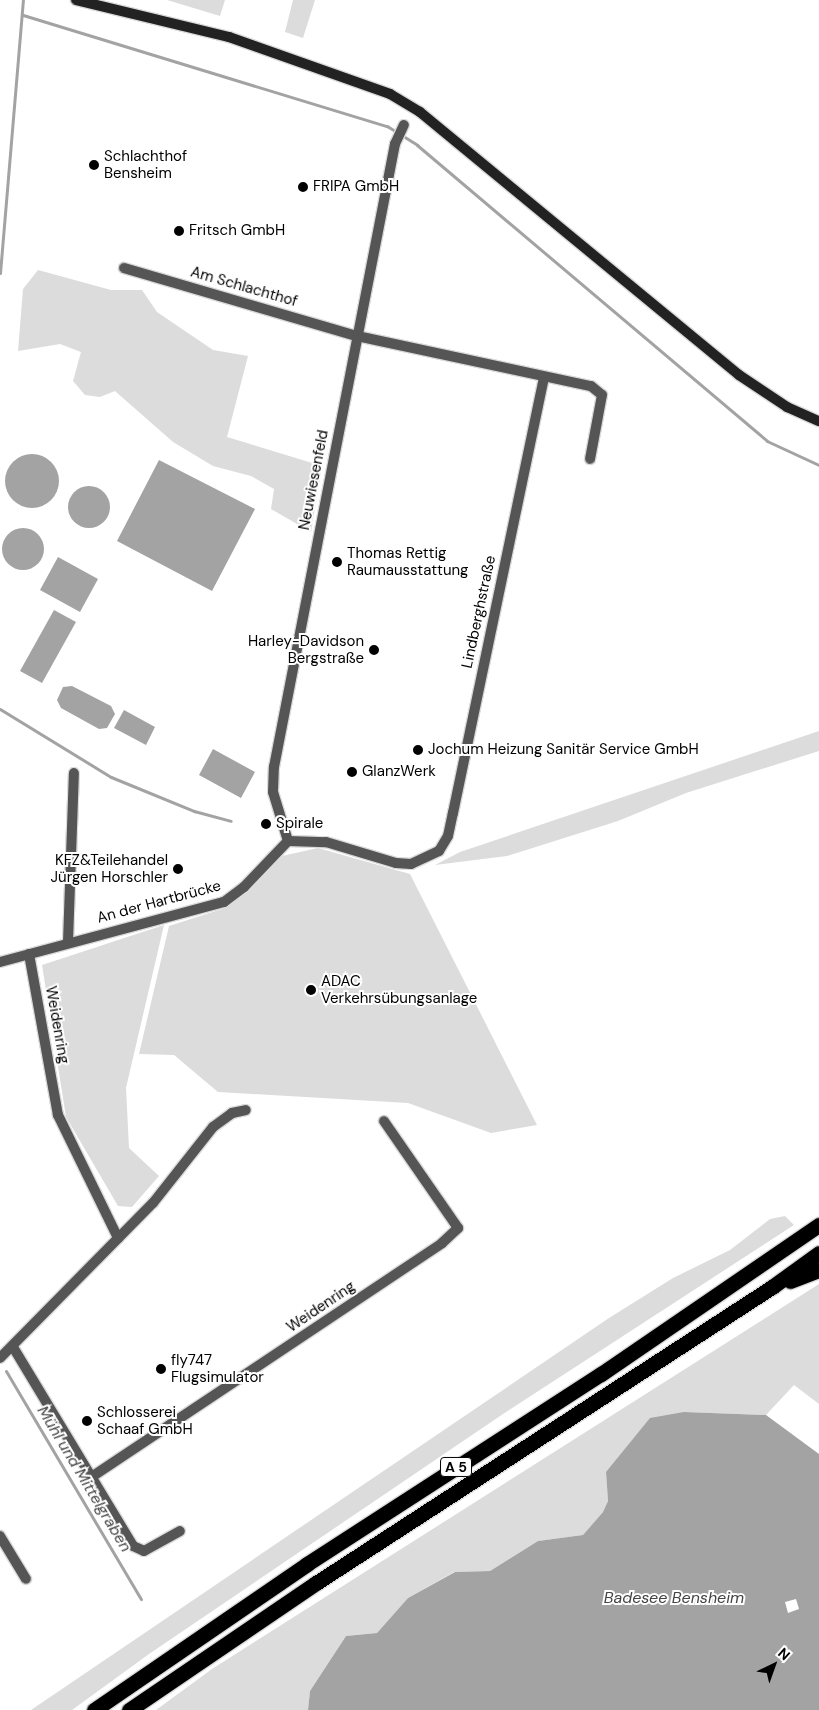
<!DOCTYPE html>
<html>
<head>
<meta charset="utf-8">
<style>
  body { margin:0 }
  #map { position:relative; width:819px; height:1710px; overflow:hidden; background:#fff; font-family:"DM Sans",sans-serif }
  div>[style] { position:absolute }
  .green>* { inset:0; background:#dcdcdc }
  .water>* { inset:0; background:#a3a3a3 }
  .round { border-radius:50% }
  .stream>* { height:3px; margin:-1.5px; padding:0 1.5px; transform-origin:1.5px; border-radius:1.5px; background:#a3a3a3 }
  .roads { filter:drop-shadow(1px 0 #dbdbdb) drop-shadow(-1px 0 #dbdbdb) drop-shadow(0 1px #dbdbdb) drop-shadow(0 -1px #dbdbdb) }
  .street>* { height:10px; margin:-5px; padding:0 5px; transform-origin:5px; border-radius:5px; background:#555 }
  .secondary>* { height:10px; margin:-5px; padding:0 5px; transform-origin:5px; border-radius:5px; background:#222 }
  .highway>* { height:15px; margin:-7.5px; padding:0 7.5px; transform-origin:7.5px; border-radius:7.5px; background:#000 }
  .dots>* { width:14px; height:14px; translate:-50% -50%; box-sizing:border-box; border:2px solid #fff; border-radius:50% }
  span { translate:-50% -50%; white-space:nowrap; text-align:center; line-height:1.15; -webkit-text-stroke:4px #fff; paint-order:stroke }
  .shield-label span { padding:1px 4px; background:#fff; border:1px solid; border-radius:4px; -webkit-text-stroke-width:0 }
  .shield-label { font-size:14px; color:#000; font-weight:700 }
  .poi-label { font-size:15px; color:#000 }
  .left { translate:0 -50%; text-align:left }
  .right { translate:-100% -50%; text-align:right }
  .street-label { font-size:15px; color:#000 }
  .water-label { font-size:16px; color:#444; font-style:italic }
  .north { position:absolute; left:749px; top:1640px; width:50px; height:50px; -webkit-text-stroke:4px #fff; paint-order:stroke; rotate:42deg; font-size:14px; font-weight:700; line-height:20px; text-align:center; color:#000 }
  .north::after { content:''; display:block; margin:auto; width:18px; height:22px; background:#000; clip-path:polygon(50% 0,100% 100%,50% 72%,0 100%) }
</style>
</head>
<body>
<div id="map">
  <div class="green">
    <i style="clip-path:polygon(167px 0,225px 0,220px 16px)"></i>
    <i style="clip-path:polygon(293px 0,315px 0,303px 38px,285px 32px)"></i>
    <i style="clip-path:polygon(38px 270px,111px 290px,142px 290px,157px 312px,213px 350px,248px 356px,227px 437px,322px 466px,311px 532px,271px 509px,274px 489px,251px 476px,213px 466px,173px 442px,115px 391px,100px 397px,85px 395px,73px 381px,81px 352px,60px 344px,18px 351px,23px 289px)"></i>
    <i style="clip-path:polygon(819px 731px,819px 751px,686px 793px,618px 821px,507px 856px,435px 865px,460px 852px)"></i>
    <i style="clip-path:polygon(318px 848px,410px 874px,537px 1125px,491px 1133px,408px 1103px,218px 1092px,174px 1055px,139px 1054px,169px 926px,225px 908px,282px 856px)"></i>
    <i style="clip-path:polygon(164px 925px,126px 1088px,129px 1148px,159px 1176px,132px 1207px,118px 1206px,66px 1117px,42px 965px)"></i>
    <i style="clip-path:polygon(785px 1216px,794px 1225px,503px 1414px,149px 1654px,72px 1710px,31px 1710px,609px 1318px,673px 1278px,730px 1250px,770px 1219px)"></i>
    <i style="clip-path:polygon(819px 1284px,819px 1404px,794px 1385px,766px 1415px,684px 1412px,606px 1472px,608px 1501px,603px 1512px,583px 1535px,538px 1541px,490px 1571px,454px 1572px,408px 1598px,377px 1633px,346px 1636px,310px 1691px,308px 1710px,156px 1710px,212px 1669px)"></i>
  </div>
  <div class="water">
    <i class="round" style="left:5px;top:454px;width:54px;height:54px"></i>
    <i style="clip-path:polygon(159px 460px,255px 509px,212px 591px,117px 541px)"></i>
    <i class="round" style="left:68px;top:486px;width:42px;height:42px"></i>
    <i class="round" style="left:2px;top:528px;width:42px;height:42px"></i>
    <i style="clip-path:polygon(58px 557px,98px 579px,80px 612px,40px 590px)"></i>
    <i style="clip-path:polygon(54px 610px,76px 622px,42px 683px,20px 671px)"></i>
    <i style="clip-path:polygon(72px 686px,111px 706px,115px 714px,107px 728px,99px 729px,61px 708px,57px 700px,63px 687px)"></i>
    <i style="clip-path:polygon(124px 710px,155px 727px,146px 745px,114px 728px)"></i>
    <i style="clip-path:polygon(213px 749px,255px 772px,241px 798px,199px 775px)"></i>
    <i style="clip-path:polygon(evenodd,684px 1412px,766px 1415px,819px 1454px,819px 1710px,308px 1710px,310px 1691px,346px 1636px,377px 1633px,408px 1598px,455px 1572px,490px 1571px,538px 1541px,583px 1535px,603px 1512px,608px 1501px,606px 1472px,650px 1418px,684px 1412px,796px 1599px,799px 1609px,788px 1613px,785px 1602px,796px 1599px)"></i>
  </div>
  <div class="stream">
    <i style="left:23px;top:15px;width:381px;rotate:17deg"></i>
    <i style="left:387px;top:126px;width:36px;rotate:32deg"></i>
    <i style="left:417px;top:145px;width:458px;rotate:40.2deg"></i>
    <i style="left:767px;top:441px;width:57px;rotate:24.8deg"></i>
    <i style="left:0;top:273px;width:274px;rotate:-85.2deg"></i>
    <i style="left:0;top:709px;width:130px;rotate:31.5deg"></i>
    <i style="left:111px;top:777px;width:90px;rotate:22.3deg"></i>
    <i style="left:194px;top:811px;width:38px;rotate:15deg"></i>
    <i style="left:6px;top:1371px;width:265px;rotate:59.4deg"></i>
  </div>
  <div class="roads">
    <div class="street">
      <i style="left:124px;top:268px;width:243px;rotate:16.3deg"></i>
      <i style="left:357px;top:336px;width:239px;rotate:12.1deg"></i>
      <i style="left:591px;top:386px;width:14px;rotate:39deg"></i>
      <i style="left:602px;top:395px;width:65px;rotate:100.6deg"></i>
      <i style="left:288px;top:841px;width:51px;rotate:-107deg"></i>
      <i style="left:273px;top:792px;width:25px;rotate:-88deg"></i>
      <i style="left:274px;top:767px;width:635px;rotate:-79.01deg"></i>
      <i style="left:395px;top:144px;width:21px;rotate:-65deg"></i>
      <i style="left:68px;top:942px;width:169px;rotate:-88deg"></i>
      <i style="left:29px;top:954px;width:164px;rotate:79.8deg"></i>
      <i style="left:58px;top:1115px;width:137px;rotate:64deg"></i>
      <i style="left:0;top:962px;width:232px;rotate:-15deg"></i>
      <i style="left:224px;top:902px;width:25px;rotate:-37deg"></i>
      <i style="left:244px;top:887px;width:64px;rotate:-46.3deg"></i>
      <i style="left:288px;top:841px;width:38px;rotate:2deg"></i>
      <i style="left:326px;top:842px;width:73px;rotate:16.7deg"></i>
      <i style="left:396px;top:863px;width:15px;rotate:4deg"></i>
      <i style="left:411px;top:864px;width:31px;rotate:-25deg"></i>
      <i style="left:439px;top:851px;width:17px;rotate:-59deg"></i>
      <i style="left:448px;top:836px;width:24px;rotate:-78deg"></i>
      <i style="left:453px;top:813px;width:445px;rotate:-78.2deg"></i>
      <i style="left:13px;top:1347px;width:232px;rotate:58.9deg"></i>
      <i style="left:133px;top:1546px;width:12px;rotate:24deg"></i>
      <i style="left:144px;top:1551px;width:41px;rotate:-29.1deg"></i>
      <i style="left:0;top:1358px;width:218px;rotate:-45.4deg"></i>
      <i style="left:153px;top:1203px;width:97px;rotate:-51.7deg"></i>
      <i style="left:213px;top:1127px;width:24px;rotate:-36deg"></i>
      <i style="left:232px;top:1113px;width:14px;rotate:-12deg"></i>
      <i style="left:90px;top:1478px;width:423px;rotate:-33.7deg"></i>
      <i style="left:442px;top:1243px;width:22px;rotate:-43deg"></i>
      <i style="left:458px;top:1228px;width:130px;rotate:-124.7deg"></i>
      <i style="left:0;top:1536px;width:50px;rotate:58.8deg"></i>
    </div>
    <div class="secondary">
      <i style="left:76px;top:0;width:157px;rotate:13.6deg"></i>
      <i style="left:229px;top:37px;width:171px;rotate:19.5deg"></i>
      <i style="left:390px;top:94px;width:35px;rotate:31deg"></i>
      <i style="left:420px;top:112px;width:413px;rotate:39.5deg"></i>
      <i style="left:739px;top:375px;width:58px;rotate:33.7deg"></i>
      <i style="left:787px;top:407px;width:35px;rotate:24deg"></i>
    </div>
    <div class="highway">
      <i style="left:790px;top:1281px;width:31px;rotate:-21deg"></i>
      <i style="left:94px;top:1710px;width:258px;rotate:-34.4deg"></i>
      <i style="left:307px;top:1564px;width:350px;rotate:-32.9deg"></i>
      <i style="left:601px;top:1374px;width:264px;rotate:-34.4deg"></i>
      <i style="left:129px;top:1710px;width:226px;rotate:-34.2deg"></i>
      <i style="left:316px;top:1583px;width:544px;rotate:-32.99deg"></i>
      <i style="left:772px;top:1287px;width:58px;rotate:-35.9deg"></i>
    </div>
  </div>
  <div class="dots">
    <i style="left:94px;top:165px;background:#000"></i>
    <i style="left:303px;top:187px;background:#000"></i>
    <i style="left:179px;top:231px;background:#000"></i>
    <i style="left:337px;top:562px;background:#000"></i>
    <i style="left:374px;top:650px;background:#000"></i>
    <i style="left:418px;top:750px;background:#000"></i>
    <i style="left:352px;top:772px;background:#000"></i>
    <i style="left:266px;top:824px;background:#000"></i>
    <i style="left:178px;top:869px;background:#000"></i>
    <i style="left:311px;top:990px;background:#000"></i>
    <i style="left:161px;top:1369px;background:#000"></i>
    <i style="left:87px;top:1421px;background:#000"></i>
  </div>
  <div class="shield-label">
    <span style="left:456px;top:1467px">A 5</span>
  </div>
  <div class="poi-label">
    <span class="left" style="left:104px;top:165px">Schlachthof<br>Bensheim</span>
    <span class="left" style="left:313px;top:187px">FRIPA GmbH</span>
    <span class="left" style="left:189px;top:231px">Fritsch GmbH</span>
    <span class="left" style="left:347px;top:562px">Thomas Rettig<br>Raumausstattung</span>
    <span class="right" style="left:364px;top:650px">Harley-Davidson<br>Bergstraße</span>
    <span class="left" style="left:428px;top:750px">Jochum Heizung Sanitär Service GmbH</span>
    <span class="left" style="left:362px;top:772px">GlanzWerk</span>
    <span class="left" style="left:276px;top:824px">Spirale</span>
    <span class="right" style="left:168px;top:869px">KFZ&amp;Teilehandel<br>Jürgen Horschler</span>
    <span class="left" style="left:321px;top:990px">ADAC<br>Verkehrsübungsanlage</span>
    <span class="left" style="left:171px;top:1369px">fly747<br>Flugsimulator</span>
    <span class="left" style="left:97px;top:1421px">Schlosserei<br>Schaaf GmbH</span>
  </div>
  <div class="street-label">
    <span style="left:244px;top:287px;rotate:16deg">Am Schlachthof</span>
    <span style="left:314px;top:480px;rotate:-79deg">Neuwiesenfeld</span>
    <span style="left:479px;top:612px;rotate:-78deg">Lindberghstraße</span>
    <span style="left:159px;top:902px;rotate:-15deg">An der Hartbrücke</span>
    <span style="left:57px;top:1025px;rotate:80deg">Weidenring</span>
    <span style="left:321px;top:1307px;rotate:-34deg">Weidenring</span>
  </div>
  <div class="water-label">
    <span style="left:84px;top:1479px;rotate:59deg">Mühl und Mittelgraben</span>
    <span style="left:674px;top:1598px">Badesee Bensheim</span>
  </div>
  <div class="north">N</div>
</div>
</body>
</html>
